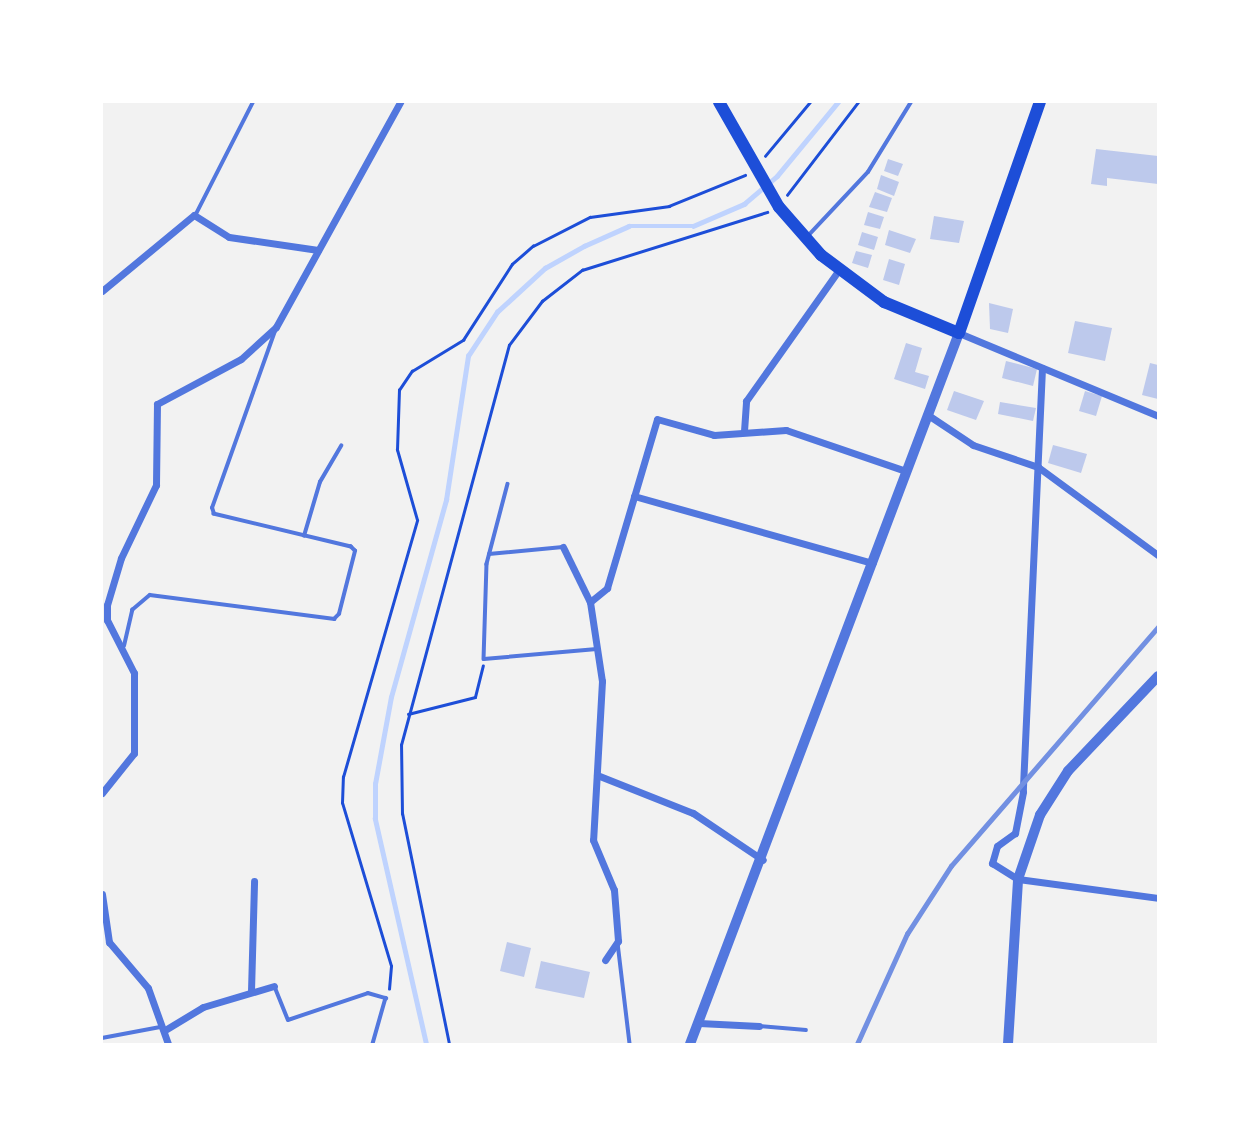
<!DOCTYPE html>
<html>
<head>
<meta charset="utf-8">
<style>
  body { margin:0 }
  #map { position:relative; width:1260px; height:1146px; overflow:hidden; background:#f2f2f2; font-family:Manrope,sans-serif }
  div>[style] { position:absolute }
  .stream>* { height:4.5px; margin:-2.25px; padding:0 2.25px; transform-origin:2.25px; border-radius:2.25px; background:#bfd3fe }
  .building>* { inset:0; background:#bdc9ec }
  .path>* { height:2.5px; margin:-1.25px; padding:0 1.25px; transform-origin:1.25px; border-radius:1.25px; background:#1d4ed8 }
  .service>* { height:3.5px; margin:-1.75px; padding:0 1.75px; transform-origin:1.75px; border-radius:1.75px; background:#5277de }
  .minor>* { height:7px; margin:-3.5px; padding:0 3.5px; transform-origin:3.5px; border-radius:3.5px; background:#5277de }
  .tertiary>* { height:10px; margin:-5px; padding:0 5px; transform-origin:5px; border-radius:5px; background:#5277de }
  .primary>* { height:12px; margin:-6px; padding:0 6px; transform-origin:6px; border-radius:6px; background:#1d4ed8 }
  .rail>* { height:4.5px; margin:-2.25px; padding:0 2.25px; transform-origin:2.25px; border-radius:2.25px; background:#7290e2 }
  span { translate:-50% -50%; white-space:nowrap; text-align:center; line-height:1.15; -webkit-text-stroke:5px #fff; paint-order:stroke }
  .frame { position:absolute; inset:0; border:103px solid #fff; pointer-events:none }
</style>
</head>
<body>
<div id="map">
  <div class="stream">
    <i style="left:426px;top:1044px;width:231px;rotate:-102.8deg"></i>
    <i style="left:375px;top:819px;width:35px;rotate:-90deg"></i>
    <i style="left:375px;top:784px;width:88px;rotate:-79.6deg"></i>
    <i style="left:391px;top:697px;width:205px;rotate:-74.4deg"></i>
    <i style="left:446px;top:500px;width:146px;rotate:-81.3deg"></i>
    <i style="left:468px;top:356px;width:53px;rotate:-56.6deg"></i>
    <i style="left:497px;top:312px;width:65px;rotate:-42.5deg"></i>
    <i style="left:545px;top:268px;width:45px;rotate:-29.4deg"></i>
    <i style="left:584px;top:246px;width:49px;rotate:-24deg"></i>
    <i style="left:629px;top:226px;width:64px"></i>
    <i style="left:693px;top:226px;width:56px;rotate:-23.3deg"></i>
    <i style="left:744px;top:204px;width:43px;rotate:-40.3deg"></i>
    <i style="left:777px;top:176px;width:96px;rotate:-50.5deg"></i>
  </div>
  <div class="building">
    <i style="clip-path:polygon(1096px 149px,1158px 156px,1158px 184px,1107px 178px,1107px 186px,1091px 184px)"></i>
    <i style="clip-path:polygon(888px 159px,903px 164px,898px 176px,884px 171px)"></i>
    <i style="clip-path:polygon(881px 175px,899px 182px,894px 196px,877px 189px)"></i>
    <i style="clip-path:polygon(875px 192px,892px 198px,887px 212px,869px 207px)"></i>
    <i style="clip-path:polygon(868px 212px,884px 217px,880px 229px,864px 225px)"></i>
    <i style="clip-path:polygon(934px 216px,964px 221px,959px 243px,930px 239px)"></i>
    <i style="clip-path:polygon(889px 230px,916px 239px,910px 253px,885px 245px)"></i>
    <i style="clip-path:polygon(862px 232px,878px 237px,874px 250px,858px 245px)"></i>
    <i style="clip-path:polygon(856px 251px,872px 255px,868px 268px,852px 263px)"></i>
    <i style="clip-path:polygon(889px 259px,905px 264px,899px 285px,883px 280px)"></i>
    <i style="clip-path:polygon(989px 303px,1013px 309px,1008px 333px,990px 329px)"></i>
    <i style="clip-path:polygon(1075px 321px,1112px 328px,1105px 361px,1068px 353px)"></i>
    <i style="clip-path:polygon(906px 343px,922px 348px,915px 372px,929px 376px,925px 389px,894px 379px)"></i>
    <i style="clip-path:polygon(1006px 361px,1037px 369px,1033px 386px,1002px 378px)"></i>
    <i style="clip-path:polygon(1150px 363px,1158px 365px,1158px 399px,1142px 395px)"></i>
    <i style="clip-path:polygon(954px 391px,984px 401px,976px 420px,947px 410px)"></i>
    <i style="clip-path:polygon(1085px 391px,1102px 396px,1096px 416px,1079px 411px)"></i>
    <i style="clip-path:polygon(1000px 402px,1036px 408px,1033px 421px,998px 414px)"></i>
    <i style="clip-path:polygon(1053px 445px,1087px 454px,1081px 473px,1048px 463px)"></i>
    <i style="clip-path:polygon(507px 942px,531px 948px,524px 977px,500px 971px)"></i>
    <i style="clip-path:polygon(541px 961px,590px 972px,584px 998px,535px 988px)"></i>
  </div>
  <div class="path">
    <i style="left:765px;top:156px;width:70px;rotate:-50.2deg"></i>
    <i style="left:787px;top:195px;width:117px;rotate:-52.6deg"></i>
    <i style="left:408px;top:714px;width:69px;rotate:-14.2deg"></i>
    <i style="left:475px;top:697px;width:32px;rotate:-76deg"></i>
    <i style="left:389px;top:989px;width:23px;rotate:-85deg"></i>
    <i style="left:391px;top:966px;width:170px;rotate:-106.7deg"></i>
    <i style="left:342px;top:803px;width:26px;rotate:-88deg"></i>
    <i style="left:343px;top:777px;width:267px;rotate:-73.9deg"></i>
    <i style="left:417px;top:520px;width:73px;rotate:-105.9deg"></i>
    <i style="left:397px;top:450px;width:60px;rotate:-88.1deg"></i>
    <i style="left:399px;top:390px;width:23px;rotate:-56deg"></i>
    <i style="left:412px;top:371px;width:60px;rotate:-31.3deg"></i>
    <i style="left:463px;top:340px;width:90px;rotate:-57.2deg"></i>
    <i style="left:512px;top:264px;width:28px;rotate:-41deg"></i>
    <i style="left:533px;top:246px;width:64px;rotate:-27deg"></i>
    <i style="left:590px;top:217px;width:80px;rotate:-7.9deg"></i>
    <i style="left:669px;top:206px;width:82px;rotate:-22.2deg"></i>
    <i style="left:449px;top:1044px;width:235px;rotate:-101.5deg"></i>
    <i style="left:402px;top:814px;width:69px;rotate:-90.8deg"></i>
    <i style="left:401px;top:745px;width:414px;rotate:-74.9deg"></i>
    <i style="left:509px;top:345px;width:55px;rotate:-53.1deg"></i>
    <i style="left:542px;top:301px;width:51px;rotate:-37.8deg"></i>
    <i style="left:582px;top:270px;width:194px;rotate:-17.4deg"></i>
  </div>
  <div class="service">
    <i style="left:196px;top:214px;width:126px;rotate:-63deg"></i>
    <i style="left:807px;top:237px;width:89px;rotate:-46.8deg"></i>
    <i style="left:868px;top:172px;width:82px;rotate:-58.4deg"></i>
    <i style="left:508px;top:484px;width:83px;rotate:104.7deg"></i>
    <i style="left:487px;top:564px;width:95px;rotate:91.8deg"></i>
    <i style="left:484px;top:659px;width:113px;rotate:-5.1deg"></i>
    <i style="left:304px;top:536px;width:56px;rotate:-73.5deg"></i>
    <i style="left:320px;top:482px;width:42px;rotate:-59.7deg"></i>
    <i style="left:489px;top:554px;width:74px;rotate:-5.4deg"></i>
    <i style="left:124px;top:646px;width:37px;rotate:-77deg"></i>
    <i style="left:132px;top:610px;width:23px;rotate:-40deg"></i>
    <i style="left:150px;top:595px;width:186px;rotate:7.4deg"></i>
    <i style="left:334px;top:619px;width:7px;rotate:-45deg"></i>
    <i style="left:339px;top:614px;width:65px;rotate:-75.7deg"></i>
    <i style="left:355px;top:551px;width:6px;rotate:-135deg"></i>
    <i style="left:351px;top:547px;width:141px;rotate:-166.5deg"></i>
    <i style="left:214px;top:514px;width:6px;rotate:-108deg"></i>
    <i style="left:212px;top:508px;width:188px;rotate:-70.4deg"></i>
    <i style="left:618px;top:943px;width:102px;rotate:83.2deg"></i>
    <i style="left:275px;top:987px;width:35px;rotate:68deg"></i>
    <i style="left:288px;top:1020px;width:84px;rotate:-18.6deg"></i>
    <i style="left:368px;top:993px;width:19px;rotate:16deg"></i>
    <i style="left:386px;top:998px;width:48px;rotate:105.8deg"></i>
    <i style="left:759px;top:1026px;width:47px;rotate:4.9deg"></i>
    <i style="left:102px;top:1038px;width:59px;rotate:-10.7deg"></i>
  </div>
  <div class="minor">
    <i style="left:102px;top:291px;width:119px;rotate:-39.6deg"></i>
    <i style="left:194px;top:215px;width:41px;rotate:32.2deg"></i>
    <i style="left:229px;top:237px;width:90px;rotate:8.3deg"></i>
    <i style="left:959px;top:333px;width:216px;rotate:22.6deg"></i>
    <i style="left:1042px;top:368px;width:424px;rotate:92.6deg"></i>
    <i style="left:1023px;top:792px;width:42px;rotate:101deg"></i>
    <i style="left:1015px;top:833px;width:22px;rotate:144deg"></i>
    <i style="left:997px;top:846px;width:18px;rotate:106deg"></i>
    <i style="left:992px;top:863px;width:31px;rotate:32deg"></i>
    <i style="left:1018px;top:879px;width:141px;rotate:7.7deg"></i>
    <i style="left:928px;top:415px;width:54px;rotate:33.7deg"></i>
    <i style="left:973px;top:445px;width:69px;rotate:18.7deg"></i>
    <i style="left:1038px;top:467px;width:149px;rotate:36.3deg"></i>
    <i style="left:744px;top:431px;width:30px;rotate:-86deg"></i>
    <i style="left:746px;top:401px;width:159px;rotate:-54.7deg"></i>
    <i style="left:634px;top:496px;width:248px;rotate:15.7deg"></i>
    <i style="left:563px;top:547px;width:61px;rotate:63.9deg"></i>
    <i style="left:590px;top:602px;width:80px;rotate:81.4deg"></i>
    <i style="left:602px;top:681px;width:159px;rotate:93.2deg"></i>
    <i style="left:593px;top:840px;width:54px;rotate:67.2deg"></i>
    <i style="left:614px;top:890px;width:51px;rotate:85.5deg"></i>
    <i style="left:618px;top:941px;width:23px;rotate:124deg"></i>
    <i style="left:590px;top:602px;width:22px;rotate:-39deg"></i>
    <i style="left:607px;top:588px;width:176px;rotate:-73.5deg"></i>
    <i style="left:657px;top:419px;width:59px;rotate:15.7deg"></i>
    <i style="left:714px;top:435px;width:72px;rotate:-4deg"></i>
    <i style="left:786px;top:430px;width:127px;rotate:18.9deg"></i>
    <i style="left:597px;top:775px;width:103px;rotate:21.6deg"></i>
    <i style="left:693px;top:813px;width:84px;rotate:33.9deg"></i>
    <i style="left:102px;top:793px;width:51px;rotate:-51.3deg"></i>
    <i style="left:134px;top:753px;width:80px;rotate:-90deg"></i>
    <i style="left:134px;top:673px;width:59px;rotate:-117deg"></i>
    <i style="left:107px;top:620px;width:15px;rotate:-90deg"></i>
    <i style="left:107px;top:605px;width:49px;rotate:-73.4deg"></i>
    <i style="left:121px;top:558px;width:81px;rotate:-64.4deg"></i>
    <i style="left:156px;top:485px;width:81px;rotate:-89.3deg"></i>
    <i style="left:157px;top:404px;width:95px;rotate:-28.2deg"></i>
    <i style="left:241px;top:359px;width:47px;rotate:-42.4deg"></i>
    <i style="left:276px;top:327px;width:257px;rotate:-61.1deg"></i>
    <i style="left:102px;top:894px;width:49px;rotate:81.7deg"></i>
    <i style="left:109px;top:942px;width:60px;rotate:49.7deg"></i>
    <i style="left:148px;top:988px;width:59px;rotate:70.3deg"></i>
    <i style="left:251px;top:991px;width:110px;rotate:-88.4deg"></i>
    <i style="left:699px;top:1023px;width:60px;rotate:2.9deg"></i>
    <i style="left:165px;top:1030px;width:44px;rotate:-31.2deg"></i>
    <i style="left:203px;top:1007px;width:74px;rotate:-16.5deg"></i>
  </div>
  <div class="tertiary">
    <i style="left:690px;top:1044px;width:760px;rotate:-69.28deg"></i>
    <i style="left:1008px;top:1044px;width:165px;rotate:-86.5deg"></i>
    <i style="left:1018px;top:879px;width:68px;rotate:-71deg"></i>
    <i style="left:1040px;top:815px;width:52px;rotate:-57.5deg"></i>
    <i style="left:1068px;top:771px;width:131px;rotate:-46.5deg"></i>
  </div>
  <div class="primary">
    <i style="left:719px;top:102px;width:121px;rotate:60.3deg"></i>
    <i style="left:779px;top:207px;width:64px;rotate:48.8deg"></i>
    <i style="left:821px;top:255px;width:79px;rotate:36.7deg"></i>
    <i style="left:884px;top:302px;width:81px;rotate:22.5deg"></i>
    <i style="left:959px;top:333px;width:245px;rotate:-70.7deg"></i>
  </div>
  <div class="rail">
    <i style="left:857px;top:1044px;width:121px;rotate:-65.6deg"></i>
    <i style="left:907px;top:934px;width:81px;rotate:-57.1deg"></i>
    <i style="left:951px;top:866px;width:316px;rotate:-49.1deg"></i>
  </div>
  <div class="frame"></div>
</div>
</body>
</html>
